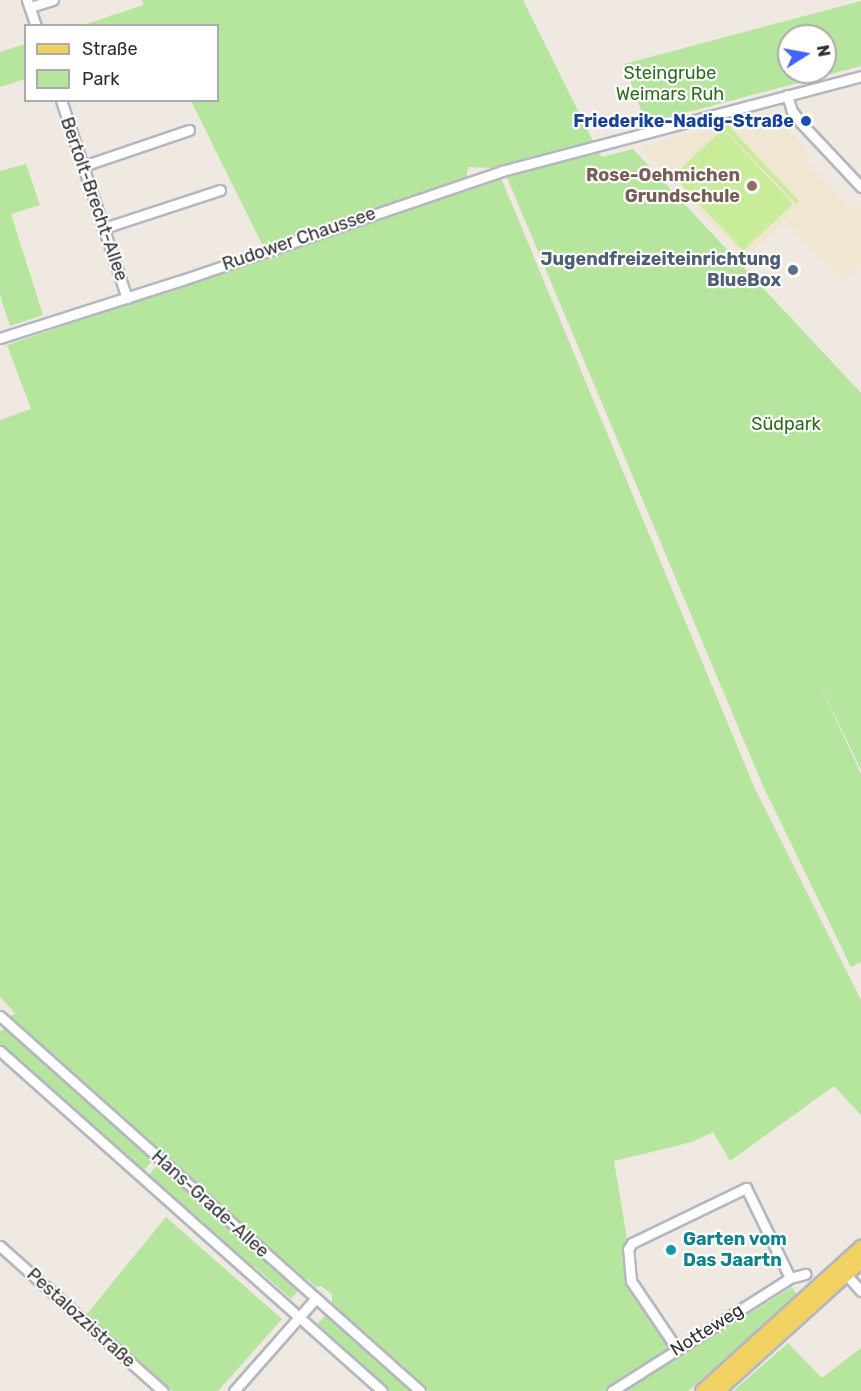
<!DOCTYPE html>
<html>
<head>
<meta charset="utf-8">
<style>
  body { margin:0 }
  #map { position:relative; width:861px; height:1391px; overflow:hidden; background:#efe9e1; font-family:Rubik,sans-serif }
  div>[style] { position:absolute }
  .education>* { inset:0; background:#f0e6d1 }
  .green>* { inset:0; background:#b6e59e }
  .pitch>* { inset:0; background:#c9ec9a }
  .roads { filter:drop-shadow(2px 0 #b4b7c1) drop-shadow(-2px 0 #b4b7c1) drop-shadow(0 2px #b4b7c1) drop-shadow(0 -2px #b4b7c1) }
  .minor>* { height:9px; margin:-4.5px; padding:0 4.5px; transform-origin:4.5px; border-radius:4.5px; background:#fff }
  .major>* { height:12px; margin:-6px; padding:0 6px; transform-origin:6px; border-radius:6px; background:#f2d163 }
  .dots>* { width:16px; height:16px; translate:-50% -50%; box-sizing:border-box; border:3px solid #fff; border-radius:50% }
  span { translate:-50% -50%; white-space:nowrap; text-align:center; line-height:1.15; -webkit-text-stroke:4.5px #fff; paint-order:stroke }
  .park-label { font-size:18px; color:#2c6e1b }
  .transit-label { font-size:18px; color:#164399; font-weight:700 }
  .right { translate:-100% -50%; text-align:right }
  .education-label { font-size:18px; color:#785e54; font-weight:700 }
  .street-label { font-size:18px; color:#2e2e2e }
  .service-label { font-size:18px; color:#4e5e75; font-weight:700 }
  .culture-label { font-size:18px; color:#0d838f; font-weight:700 }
  .left { translate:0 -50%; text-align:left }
  .legend { position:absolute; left:24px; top:24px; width:195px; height:78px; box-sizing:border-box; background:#fff; border:2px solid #ababab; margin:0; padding:8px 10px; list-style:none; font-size:18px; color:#2e2e2e }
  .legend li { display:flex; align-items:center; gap:12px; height:30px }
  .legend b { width:30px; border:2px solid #ababab }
  .north { position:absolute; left:777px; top:24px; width:60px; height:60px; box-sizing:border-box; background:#fff; border:2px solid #ababab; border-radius:50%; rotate:79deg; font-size:16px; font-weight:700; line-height:24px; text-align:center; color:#2e2e2e }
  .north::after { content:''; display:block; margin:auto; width:21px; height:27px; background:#4264fb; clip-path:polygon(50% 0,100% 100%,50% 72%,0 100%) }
</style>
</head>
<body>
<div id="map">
  <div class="education">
    <i style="clip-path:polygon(771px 112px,811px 155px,805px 161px,849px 208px,855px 202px,861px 209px,861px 264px,843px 281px,785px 220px,745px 259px,640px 147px)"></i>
  </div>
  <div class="green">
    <i style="clip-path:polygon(142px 0,523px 0,593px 141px,496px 168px,468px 167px,466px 179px,263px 246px,191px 101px,218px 100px,218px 26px,81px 26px,143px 5px)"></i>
    <i style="clip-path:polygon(evenodd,861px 1px,861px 66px,651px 122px,644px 118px,624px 64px,861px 1px,789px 36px,825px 36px,825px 72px,789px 72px,789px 36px)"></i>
    <i style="clip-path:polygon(25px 44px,25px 79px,0 87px,0 52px)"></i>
    <i style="clip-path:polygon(633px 149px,861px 393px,861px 770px,815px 674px,861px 774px,861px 962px,851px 967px,763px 786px,506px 175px,597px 150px,602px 157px)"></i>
    <i style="clip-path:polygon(26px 164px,40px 205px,11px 214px,43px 315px,10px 326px,0 295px,0 171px)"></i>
    <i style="clip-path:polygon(501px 178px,755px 789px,861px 1000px,861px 1115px,834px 1086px,730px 1161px,713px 1132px,692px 1142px,614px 1161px,627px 1239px,627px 1276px,678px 1358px,792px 1287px,797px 1295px,688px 1391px,428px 1391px,338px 1311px,340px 1309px,332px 1303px,332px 1294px,321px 1286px,316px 1287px,307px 1279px,304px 1281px,17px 1026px,19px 1023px,10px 1016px,15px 1013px,0 997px,0 420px,31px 409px,7px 345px)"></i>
    <i style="clip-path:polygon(7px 1028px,154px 1159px,142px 1172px,0 1046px,0 1031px)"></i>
    <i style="clip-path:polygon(159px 1163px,300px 1288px,291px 1299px,256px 1268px,242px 1260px,148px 1176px)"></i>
    <i style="clip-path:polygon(166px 1217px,282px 1319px,218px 1391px,172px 1391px,86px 1315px)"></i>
    <i style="clip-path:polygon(326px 1315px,364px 1350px,373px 1353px,414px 1391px,389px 1391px,315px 1326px)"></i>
    <i style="clip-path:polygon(788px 1343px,822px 1378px,861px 1348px,861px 1391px,733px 1391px)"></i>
  </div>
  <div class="pitch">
    <i style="clip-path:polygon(728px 125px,799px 201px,796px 204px,722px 127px)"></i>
    <i style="clip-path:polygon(723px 129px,793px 204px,743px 251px,673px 176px)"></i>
  </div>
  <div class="roads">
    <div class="minor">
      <i style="left:27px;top:0;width:28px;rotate:71deg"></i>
      <i style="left:30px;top:7px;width:24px;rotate:-17deg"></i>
      <i style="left:787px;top:95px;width:17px;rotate:73deg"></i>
      <i style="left:792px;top:111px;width:15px;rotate:53deg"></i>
      <i style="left:801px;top:123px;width:88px;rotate:46.8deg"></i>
      <i style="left:61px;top:100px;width:209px;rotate:71.6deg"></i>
      <i style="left:83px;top:166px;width:112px;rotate:-18.8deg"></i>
      <i style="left:104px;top:228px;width:122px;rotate:-18.1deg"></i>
      <i style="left:0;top:338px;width:188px;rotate:-17.7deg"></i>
      <i style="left:179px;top:281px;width:341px;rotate:-18.8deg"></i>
      <i style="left:502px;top:171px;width:371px;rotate:-14.8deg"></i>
      <i style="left:0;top:1016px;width:563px;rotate:41.76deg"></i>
      <i style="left:0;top:1051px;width:511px;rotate:41.67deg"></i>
      <i style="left:0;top:1246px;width:218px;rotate:41.7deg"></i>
      <i style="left:843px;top:1271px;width:27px;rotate:48deg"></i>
      <i style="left:677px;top:1349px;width:82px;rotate:-124.1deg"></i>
      <i style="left:631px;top:1281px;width:32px;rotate:-95deg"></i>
      <i style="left:628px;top:1249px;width:7px;rotate:-56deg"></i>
      <i style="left:632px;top:1243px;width:127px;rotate:-25.8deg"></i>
      <i style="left:746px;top:1188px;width:100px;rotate:63.9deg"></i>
      <i style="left:234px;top:1391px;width:124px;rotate:-48.6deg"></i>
      <i style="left:612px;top:1391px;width:211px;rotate:-32.4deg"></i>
      <i style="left:790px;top:1278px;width:16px;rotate:-15deg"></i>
    </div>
    <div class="major">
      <i style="left:702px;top:1391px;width:215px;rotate:-42.2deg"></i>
      <i style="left:718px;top:1391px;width:193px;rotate:-42.1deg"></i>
    </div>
  </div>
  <div class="dots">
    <i style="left:806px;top:121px;background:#1a4fb4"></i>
    <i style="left:752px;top:186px;background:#8d6e63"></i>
    <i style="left:793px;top:270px;background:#5c6f8a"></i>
    <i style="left:671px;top:1250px;background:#0f9aa8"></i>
  </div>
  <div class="park-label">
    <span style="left:670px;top:84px">Steingrube<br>Weimars Ruh</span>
    <span style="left:786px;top:424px">Südpark</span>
  </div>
  <div class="transit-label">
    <span class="right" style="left:794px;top:121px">Friederike-Nadig-Straße</span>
  </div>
  <div class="education-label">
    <span class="right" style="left:740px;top:186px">Rose-Oehmichen<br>Grundschule</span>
  </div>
  <div class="street-label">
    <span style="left:94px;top:199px;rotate:71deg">Bertolt-Brecht-Allee</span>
    <span style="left:299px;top:239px;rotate:-19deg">Rudower Chaussee</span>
    <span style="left:210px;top:1204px;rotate:42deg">Hans-Grade-Allee</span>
    <span style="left:81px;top:1318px;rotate:42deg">Pestalozzistraße</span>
    <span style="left:707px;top:1330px;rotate:-32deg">Notteweg</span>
  </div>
  <div class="service-label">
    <span class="right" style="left:781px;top:270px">Jugendfreizeiteinrichtung<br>BlueBox</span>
  </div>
  <div class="culture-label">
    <span class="left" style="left:683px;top:1250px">Garten vom<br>Das Jaartn</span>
  </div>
  <ul class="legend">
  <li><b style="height:8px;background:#f2d163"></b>Straße</li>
  <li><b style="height:16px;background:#b6e59e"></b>Park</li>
  </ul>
  <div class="north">N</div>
</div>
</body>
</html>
